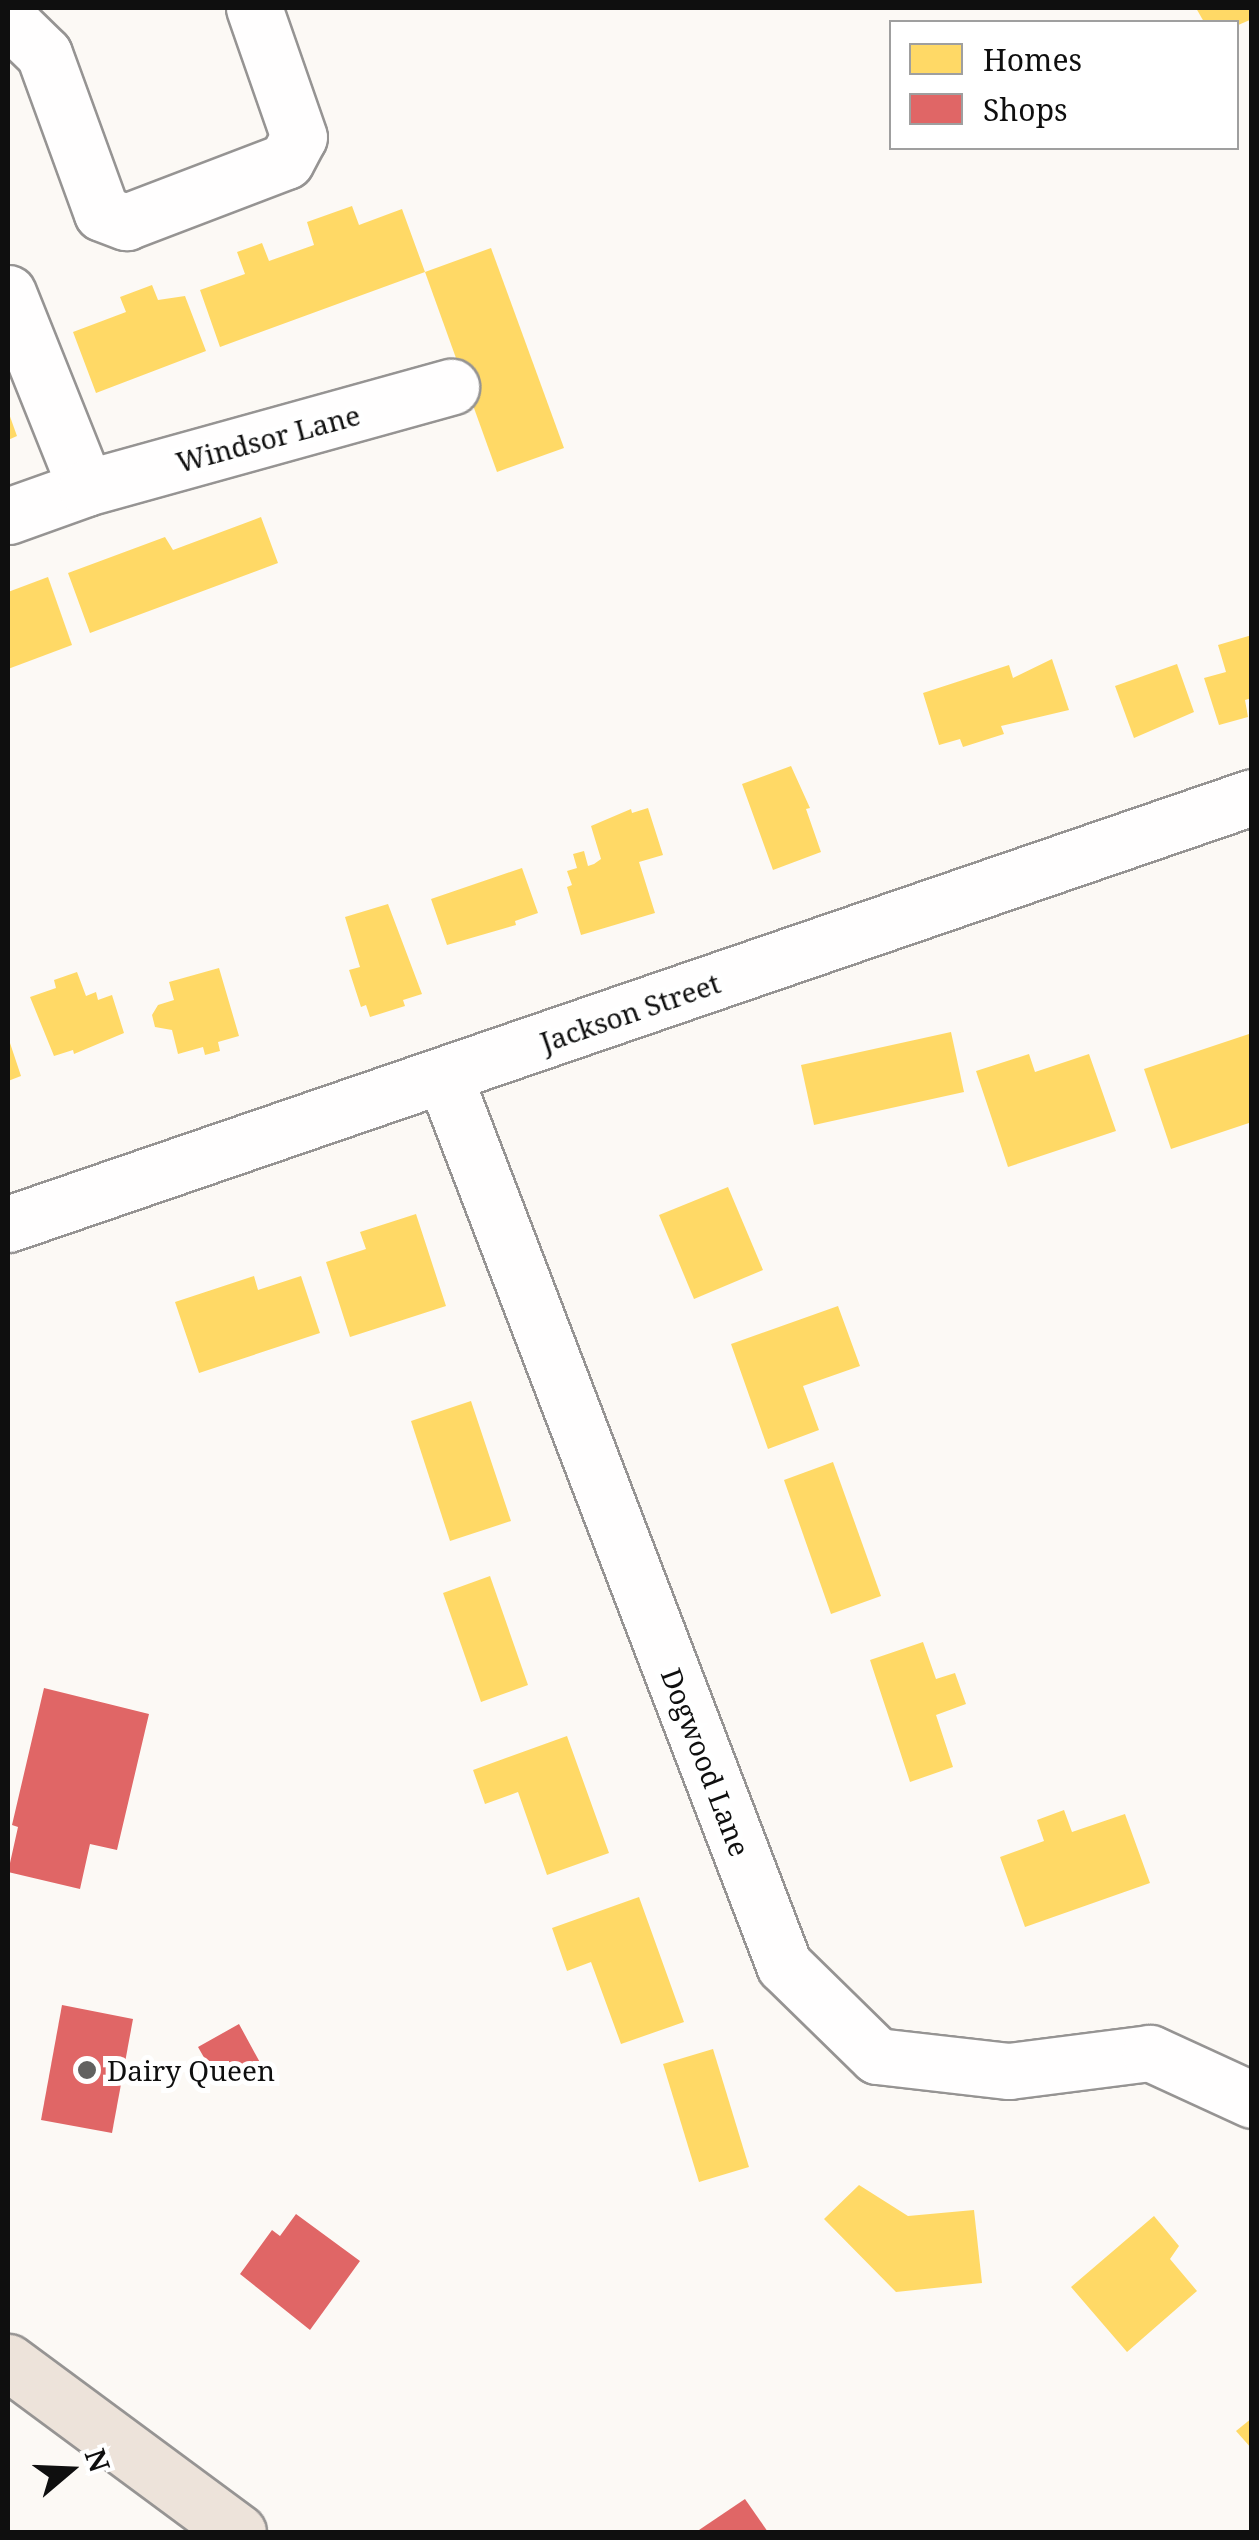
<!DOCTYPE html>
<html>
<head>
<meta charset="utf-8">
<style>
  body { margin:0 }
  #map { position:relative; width:1259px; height:2540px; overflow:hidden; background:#fcf9f5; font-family:"Noto Serif",serif }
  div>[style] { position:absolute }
  .homes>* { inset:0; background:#ffd966 }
  .shops>* { inset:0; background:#e06666 }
  .roads { filter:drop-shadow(2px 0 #969493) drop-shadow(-2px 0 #969493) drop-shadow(0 2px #969493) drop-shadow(0 -2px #969493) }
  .minor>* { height:55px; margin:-27.5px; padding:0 27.5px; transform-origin:27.5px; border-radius:27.5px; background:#fffefe }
  .major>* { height:55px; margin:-27.5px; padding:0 27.5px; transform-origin:27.5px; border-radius:27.5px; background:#ede3da }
  .dots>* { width:28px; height:28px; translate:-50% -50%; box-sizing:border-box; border:5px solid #fff; border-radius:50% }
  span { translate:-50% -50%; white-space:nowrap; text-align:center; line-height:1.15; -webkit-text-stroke:10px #fff; paint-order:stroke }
  .street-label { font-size:28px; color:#0f0f0f }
  .poi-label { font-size:28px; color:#0f0f0f }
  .left { translate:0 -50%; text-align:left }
  .frame { position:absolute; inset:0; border:10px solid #0f0f0f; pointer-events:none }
  .legend { position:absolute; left:889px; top:20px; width:350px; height:130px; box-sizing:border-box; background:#fff; border:2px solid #9f9f9f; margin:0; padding:12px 18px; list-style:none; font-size:30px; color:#0f0f0f }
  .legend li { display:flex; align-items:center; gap:20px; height:50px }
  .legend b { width:50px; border:2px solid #9f9f9f }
  .north { position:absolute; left:20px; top:2420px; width:100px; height:100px; -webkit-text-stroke:8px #fff; paint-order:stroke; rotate:71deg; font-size:28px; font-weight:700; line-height:40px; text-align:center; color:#0f0f0f }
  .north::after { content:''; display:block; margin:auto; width:35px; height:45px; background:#0f0f0f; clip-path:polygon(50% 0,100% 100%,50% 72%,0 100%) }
</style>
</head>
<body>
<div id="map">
  <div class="homes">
    <i style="clip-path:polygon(1196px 8px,1252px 8px,1252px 19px,1236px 26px,1204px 22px)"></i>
    <i style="clip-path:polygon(352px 206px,359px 225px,402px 209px,425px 272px,220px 347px,200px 290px,245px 274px,237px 252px,262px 243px,269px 261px,314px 245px,307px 222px)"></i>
    <i style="clip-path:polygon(491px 248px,564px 448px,497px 472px,425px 272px)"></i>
    <i style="clip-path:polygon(152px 285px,158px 300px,185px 296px,206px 351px,96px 393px,73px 332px,126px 312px,120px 297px)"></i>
    <i style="clip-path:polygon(8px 411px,17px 436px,8px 440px)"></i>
    <i style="clip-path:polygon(261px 517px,278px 563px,90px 633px,68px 573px,165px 537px,173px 550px)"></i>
    <i style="clip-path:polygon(48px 577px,72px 645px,8px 669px,8px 592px)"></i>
    <i style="clip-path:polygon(1252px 635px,1252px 698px,1245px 700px,1248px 717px,1219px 725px,1204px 678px,1226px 672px,1218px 645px)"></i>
    <i style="clip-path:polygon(1052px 659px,1069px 710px,1001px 726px,1004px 734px,963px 747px,960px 739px,939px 745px,923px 693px,1009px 665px,1013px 678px)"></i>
    <i style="clip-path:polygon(1177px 664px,1194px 712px,1134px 738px,1115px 686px)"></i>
    <i style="clip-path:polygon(791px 766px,810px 808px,806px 809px,821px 852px,773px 870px,742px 784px)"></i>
    <i style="clip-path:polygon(648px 808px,663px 855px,639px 862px,655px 913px,581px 935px,567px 887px,572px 885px,567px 871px,577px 868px,573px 854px,584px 851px,588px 866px,594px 864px,601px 859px,591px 826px,631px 809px,632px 813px)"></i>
    <i style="clip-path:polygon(522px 868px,538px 913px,515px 921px,516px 925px,447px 945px,431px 899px)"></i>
    <i style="clip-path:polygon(388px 904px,422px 994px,403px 1000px,405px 1006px,370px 1017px,366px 1005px,361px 1007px,349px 970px,360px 967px,345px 917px)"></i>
    <i style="clip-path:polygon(219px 968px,239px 1036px,218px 1042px,220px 1051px,205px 1055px,203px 1047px,178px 1054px,172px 1030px,155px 1027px,152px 1015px,158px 1005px,174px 1000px,169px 982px)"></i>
    <i style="clip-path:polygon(77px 972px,86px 996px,96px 992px,98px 1000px,112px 995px,124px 1033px,74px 1054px,73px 1050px,54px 1056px,30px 997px,56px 988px,54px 980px)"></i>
    <i style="clip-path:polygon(951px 1032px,964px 1092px,814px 1125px,801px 1065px)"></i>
    <i style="clip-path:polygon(1252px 1033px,1252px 1122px,1171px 1149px,1144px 1069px)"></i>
    <i style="clip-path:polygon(8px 1037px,21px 1076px,8px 1081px)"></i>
    <i style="clip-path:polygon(1029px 1054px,1035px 1072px,1089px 1054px,1116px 1131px,1008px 1167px,976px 1071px)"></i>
    <i style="clip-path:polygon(728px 1187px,763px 1270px,694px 1299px,659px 1215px)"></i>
    <i style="clip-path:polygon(416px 1214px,446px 1306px,350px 1337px,326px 1262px,366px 1249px,360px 1232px)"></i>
    <i style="clip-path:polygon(254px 1276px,258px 1290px,301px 1276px,320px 1333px,199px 1373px,175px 1302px)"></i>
    <i style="clip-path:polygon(838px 1306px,860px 1366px,803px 1386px,819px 1430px,768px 1449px,731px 1344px)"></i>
    <i style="clip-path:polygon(471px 1401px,511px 1521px,450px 1541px,411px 1421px)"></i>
    <i style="clip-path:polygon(833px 1462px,881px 1596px,831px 1614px,784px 1480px)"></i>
    <i style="clip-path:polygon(490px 1576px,528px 1685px,481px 1702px,443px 1593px)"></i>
    <i style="clip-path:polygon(923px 1642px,936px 1679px,955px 1673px,966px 1704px,936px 1715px,953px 1767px,910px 1782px,870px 1660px)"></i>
    <i style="clip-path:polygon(567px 1736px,609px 1853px,547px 1875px,518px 1792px,485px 1804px,473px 1770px)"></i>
    <i style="clip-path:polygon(1064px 1810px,1072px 1832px,1125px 1814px,1150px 1883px,1025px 1927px,1000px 1857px,1044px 1841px,1037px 1820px)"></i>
    <i style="clip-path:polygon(639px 1897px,684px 2022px,621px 2044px,591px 1962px,567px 1971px,552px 1928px)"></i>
    <i style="clip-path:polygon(713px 2049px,749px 2167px,699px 2182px,663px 2064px)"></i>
    <i style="clip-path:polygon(859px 2185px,908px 2216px,974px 2210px,982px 2283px,896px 2292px,824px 2219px)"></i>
    <i style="clip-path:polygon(1154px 2216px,1179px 2246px,1170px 2259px,1197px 2291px,1127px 2352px,1071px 2287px)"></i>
    <i style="clip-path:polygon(1252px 2418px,1252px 2449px,1236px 2431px)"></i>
  </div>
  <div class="shops">
    <i style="clip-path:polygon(44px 1688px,149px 1714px,117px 1850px,90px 1844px,80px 1889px,8px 1872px,18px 1827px,12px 1825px)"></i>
    <i style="clip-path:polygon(62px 2005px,133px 2019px,112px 2133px,41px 2120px)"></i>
    <i style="clip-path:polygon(239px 2024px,263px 2068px,233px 2085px,224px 2069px,214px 2075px,198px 2047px)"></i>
    <i style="clip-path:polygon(296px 2214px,360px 2261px,310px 2330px,240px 2274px,272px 2230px,280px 2236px)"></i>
    <i style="clip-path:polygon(745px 2499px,768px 2532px,696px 2532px)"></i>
  </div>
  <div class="roads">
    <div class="minor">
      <i style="left:8px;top:19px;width:50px;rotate:44.2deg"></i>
      <i style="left:44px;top:54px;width:169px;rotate:70deg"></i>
      <i style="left:102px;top:213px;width:26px;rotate:21deg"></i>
      <i style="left:126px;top:222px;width:171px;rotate:-20.9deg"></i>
      <i style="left:286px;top:161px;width:27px;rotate:-62deg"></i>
      <i style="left:299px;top:137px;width:137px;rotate:-109.2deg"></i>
      <i style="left:8px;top:293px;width:210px;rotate:68.2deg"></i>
      <i style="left:8px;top:516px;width:83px;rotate:-19.7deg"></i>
      <i style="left:86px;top:488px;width:379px;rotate:-15.5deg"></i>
      <i style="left:444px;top:1076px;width:952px;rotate:69.07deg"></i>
      <i style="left:784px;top:1965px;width:130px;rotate:44.4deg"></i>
      <i style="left:877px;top:2056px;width:133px;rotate:6.5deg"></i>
      <i style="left:1009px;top:2071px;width:142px;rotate:-7.3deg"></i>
      <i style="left:1150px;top:2053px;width:112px;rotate:24.7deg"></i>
      <i style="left:8px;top:1224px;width:1315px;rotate:-18.94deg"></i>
    </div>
    <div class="major">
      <i style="left:8px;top:2362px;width:286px;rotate:36.5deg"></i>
    </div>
  </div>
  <div class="dots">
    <i style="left:87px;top:2070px;background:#626160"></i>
  </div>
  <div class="street-label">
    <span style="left:268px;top:438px;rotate:-15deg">Windsor Lane</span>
    <span style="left:630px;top:1012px;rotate:-19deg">Jackson Street</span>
    <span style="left:706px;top:1762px;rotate:69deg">Dogwood Lane</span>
  </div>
  <div class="poi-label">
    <span class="left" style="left:107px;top:2070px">Dairy Queen</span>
  </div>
  <div class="frame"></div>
  <ul class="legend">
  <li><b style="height:28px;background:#ffd966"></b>Homes</li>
  <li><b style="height:28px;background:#e06666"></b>Shops</li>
  </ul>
  <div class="north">N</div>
</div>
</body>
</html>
